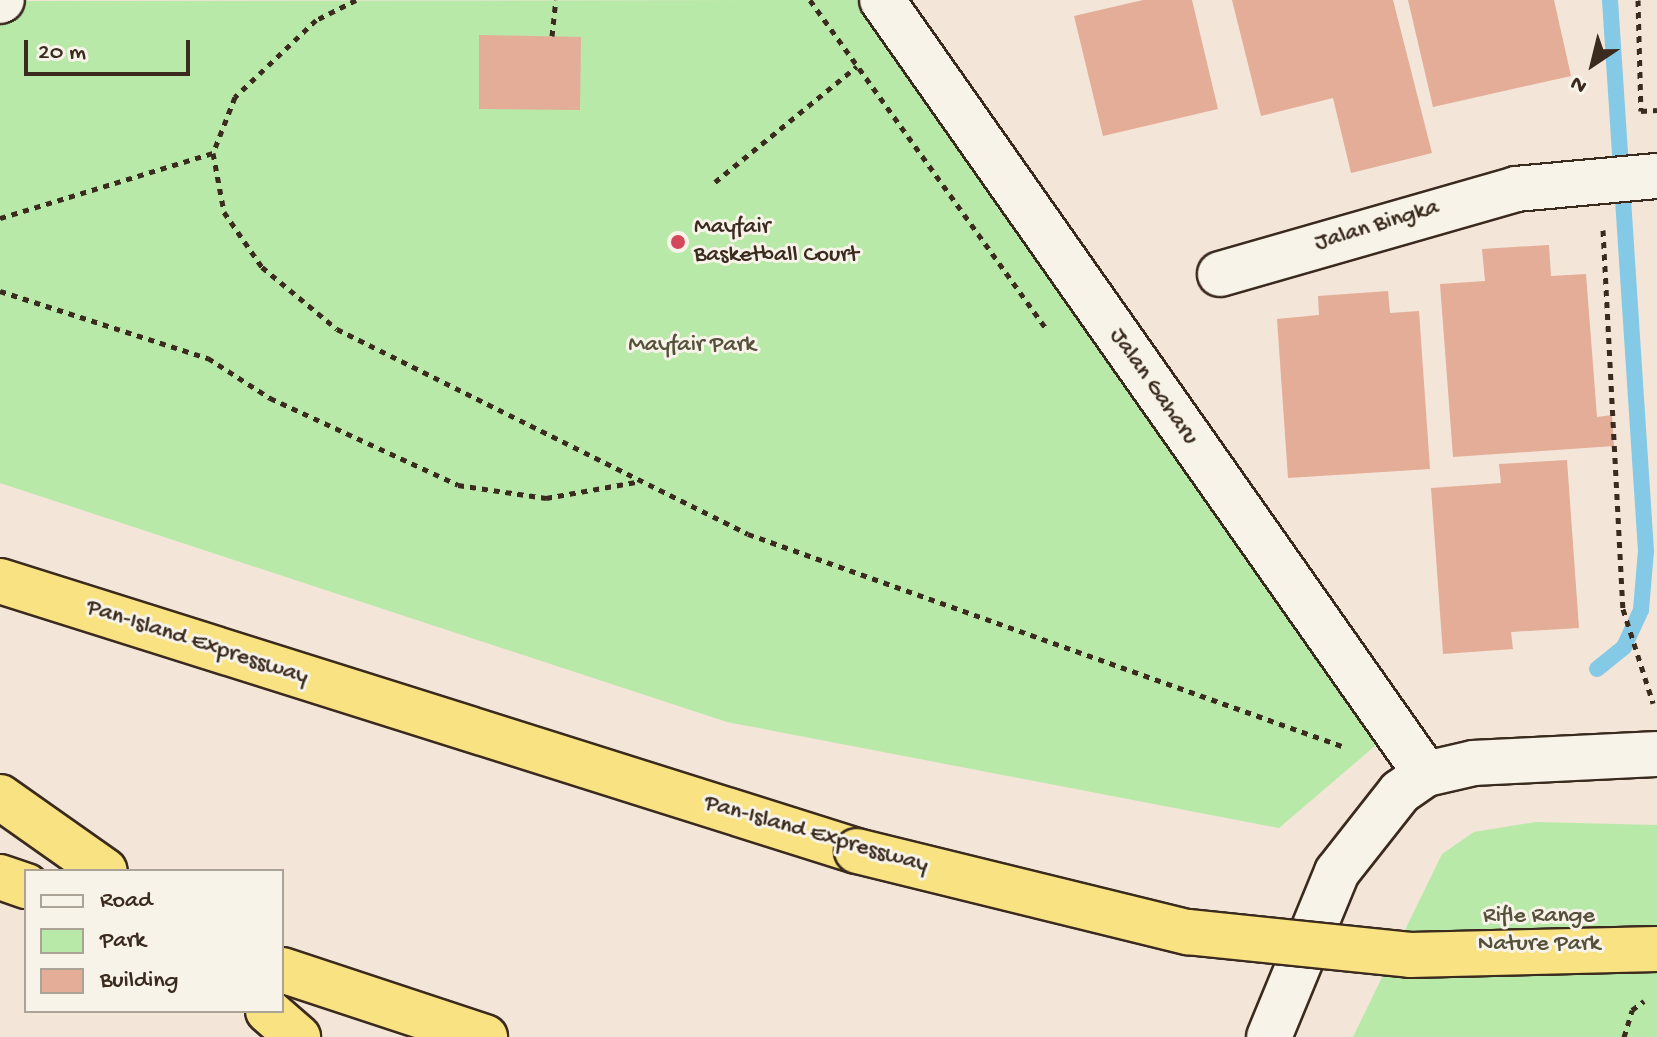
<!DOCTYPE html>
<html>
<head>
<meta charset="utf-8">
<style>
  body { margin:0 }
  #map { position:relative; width:1657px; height:1037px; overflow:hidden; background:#f3e5d8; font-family:"Gochi Hand",sans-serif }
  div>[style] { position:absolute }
  .green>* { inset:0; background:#b8e9a9 }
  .stream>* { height:16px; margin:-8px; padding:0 8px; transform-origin:8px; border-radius:8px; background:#84c9e5 }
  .building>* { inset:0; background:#e3ad97 }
  .path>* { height:5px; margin-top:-2.5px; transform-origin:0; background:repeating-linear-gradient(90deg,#3b2a1e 0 6px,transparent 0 12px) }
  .roads { filter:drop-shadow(2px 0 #3b2a1e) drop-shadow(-2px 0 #3b2a1e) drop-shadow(0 2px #3b2a1e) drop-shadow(0 -2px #3b2a1e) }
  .minor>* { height:44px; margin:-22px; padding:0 22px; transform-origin:22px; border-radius:22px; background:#f7f3e8 }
  .motorway>* { height:44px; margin:-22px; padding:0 22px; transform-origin:22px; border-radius:22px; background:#f8e281 }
  .bridges { filter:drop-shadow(2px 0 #3b2a1e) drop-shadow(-2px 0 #3b2a1e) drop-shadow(0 2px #3b2a1e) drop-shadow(0 -2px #3b2a1e) }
  .motorway-bridge>* { height:44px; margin:-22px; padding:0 22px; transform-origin:22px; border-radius:22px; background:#f8e281 }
  .dots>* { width:22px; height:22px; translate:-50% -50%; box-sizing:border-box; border:4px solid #f7f3e8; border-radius:50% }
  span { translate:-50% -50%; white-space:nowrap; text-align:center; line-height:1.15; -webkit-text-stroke:6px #f7f3e8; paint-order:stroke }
  .street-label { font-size:24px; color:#3b2a1e }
  .poi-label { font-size:24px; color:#3b2a1e }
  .left { translate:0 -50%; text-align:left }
  .park-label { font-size:24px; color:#54503a }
  .legend { position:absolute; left:24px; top:869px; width:260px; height:144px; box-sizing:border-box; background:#f7f3e8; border:2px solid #aca397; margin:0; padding:10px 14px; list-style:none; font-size:24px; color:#3b2a1e }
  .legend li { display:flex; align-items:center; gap:16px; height:40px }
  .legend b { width:40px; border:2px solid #aca397 }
  .north { position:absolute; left:1553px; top:24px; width:80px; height:80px; -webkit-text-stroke:6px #f7f3e8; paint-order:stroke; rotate:215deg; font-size:22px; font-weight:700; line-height:32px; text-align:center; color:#3b2a1e }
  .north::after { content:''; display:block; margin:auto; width:28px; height:36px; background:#3b2a1e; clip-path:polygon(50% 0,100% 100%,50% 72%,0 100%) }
  .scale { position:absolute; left:24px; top:40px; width:166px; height:36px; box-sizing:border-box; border:4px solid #3b2a1e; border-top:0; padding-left:10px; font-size:24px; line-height:28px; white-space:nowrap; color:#3b2a1e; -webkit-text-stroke:6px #f7f3e8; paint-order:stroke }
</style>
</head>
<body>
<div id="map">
  <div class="green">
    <i style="clip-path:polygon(870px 0,1389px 734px,1279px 828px,727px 722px,0 483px,0 1px)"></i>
    <i style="clip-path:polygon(1536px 822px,1657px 825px,1657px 1037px,1353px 1037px,1442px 854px,1474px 832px)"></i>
  </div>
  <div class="stream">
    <i style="left:1597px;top:669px;width:35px;rotate:-39deg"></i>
    <i style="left:1624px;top:647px;width:41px;rotate:-65.3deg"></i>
    <i style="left:1641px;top:610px;width:59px;rotate:-85.2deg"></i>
    <i style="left:1646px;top:551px;width:552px;rotate:-93.74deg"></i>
  </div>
  <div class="building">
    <i style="clip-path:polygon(1143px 0,1192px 0,1218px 109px,1103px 136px,1074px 16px)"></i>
    <i style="clip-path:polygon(1232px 0,1393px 0,1432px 153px,1351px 173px,1333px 98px,1261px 116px)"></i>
    <i style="clip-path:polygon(1408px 0,1554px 0,1571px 76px,1433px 107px)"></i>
    <i style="clip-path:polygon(479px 35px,581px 37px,580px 110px,479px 109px)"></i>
    <i style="clip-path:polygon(1549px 245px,1551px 276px,1586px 274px,1597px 417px,1612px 415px,1614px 446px,1453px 457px,1440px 284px,1485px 281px,1482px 249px)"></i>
    <i style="clip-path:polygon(1388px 291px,1390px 313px,1419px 311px,1430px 469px,1288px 478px,1277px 319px,1319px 315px,1318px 296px)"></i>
    <i style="clip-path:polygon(1567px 460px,1579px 628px,1511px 632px,1513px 649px,1443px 654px,1431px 488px,1501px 483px,1499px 464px)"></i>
  </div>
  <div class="path">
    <i style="left:356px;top:0;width:45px;rotate:153.4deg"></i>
    <i style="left:316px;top:20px;width:112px;rotate:136.5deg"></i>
    <i style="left:235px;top:97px;width:60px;rotate:111.4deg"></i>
    <i style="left:213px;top:153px;width:60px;rotate:79.4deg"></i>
    <i style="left:224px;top:212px;width:67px;rotate:55.4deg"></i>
    <i style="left:262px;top:267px;width:97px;rotate:39.6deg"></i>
    <i style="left:337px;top:329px;width:459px;rotate:26.5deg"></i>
    <i style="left:748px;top:534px;width:631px;rotate:19.64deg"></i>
    <i style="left:810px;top:0;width:403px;rotate:54.3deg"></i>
    <i style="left:1638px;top:0;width:111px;rotate:88.5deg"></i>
    <i style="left:1641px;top:111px;width:16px;rotate:-4deg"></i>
    <i style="left:552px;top:36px;width:36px;rotate:-84deg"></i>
    <i style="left:715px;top:182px;width:183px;rotate:-39.2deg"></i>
    <i style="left:0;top:218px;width:223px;rotate:-17deg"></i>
    <i style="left:1603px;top:230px;width:380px;rotate:87deg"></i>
    <i style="left:1623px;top:609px;width:99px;rotate:72.3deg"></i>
    <i style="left:0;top:291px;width:219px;rotate:17.9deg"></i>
    <i style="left:208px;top:358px;width:74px;rotate:32.8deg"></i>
    <i style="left:270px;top:398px;width:207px;rotate:24.8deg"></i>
    <i style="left:458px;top:485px;width:89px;rotate:8.4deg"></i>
    <i style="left:546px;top:498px;width:97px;rotate:-10.1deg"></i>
    <i style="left:1624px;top:1037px;width:28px;rotate:-73deg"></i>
    <i style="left:1632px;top:1010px;width:15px;rotate:-37deg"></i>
  </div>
  <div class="roads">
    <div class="minor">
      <i style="left:882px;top:0;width:946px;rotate:54.9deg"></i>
      <i style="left:0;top:1px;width:2px;rotate:-27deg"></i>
      <i style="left:1220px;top:274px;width:308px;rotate:-16deg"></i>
      <i style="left:1516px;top:189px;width:142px;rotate:-5.3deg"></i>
      <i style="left:1269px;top:1037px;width:178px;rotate:-67.6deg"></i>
      <i style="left:1337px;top:872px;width:102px;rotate:-51.8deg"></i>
      <i style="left:1400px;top:792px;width:32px;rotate:-35deg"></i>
      <i style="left:1426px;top:774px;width:49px;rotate:-12.9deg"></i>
      <i style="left:1474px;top:763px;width:183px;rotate:-2.8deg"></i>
    </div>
    <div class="motorway">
      <i style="left:0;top:581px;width:899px;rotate:17.49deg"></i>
      <i style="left:0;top:797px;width:128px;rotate:35.2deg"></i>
      <i style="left:0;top:877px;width:28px;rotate:19deg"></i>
      <i style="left:282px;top:970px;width:214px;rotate:18.3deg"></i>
      <i style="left:268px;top:1011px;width:40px;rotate:41deg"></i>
    </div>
  </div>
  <div class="bridges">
    <div class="motorway-bridge">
      <i style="left:857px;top:851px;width:341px;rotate:13.8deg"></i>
      <i style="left:1188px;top:932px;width:223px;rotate:5.9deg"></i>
      <i style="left:1410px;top:955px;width:247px;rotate:-1.4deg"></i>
    </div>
  </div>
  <div class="dots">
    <i style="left:678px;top:242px;background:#d1495b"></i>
  </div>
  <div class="street-label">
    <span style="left:1377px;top:226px;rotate:-17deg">Jalan Bingka</span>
    <span style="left:1153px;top:387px;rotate:55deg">Jalan Gaharu</span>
    <span style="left:197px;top:643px;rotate:18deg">Pan-Island Expressway</span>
    <span style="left:816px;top:835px;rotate:16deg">Pan-Island Expressway</span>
  </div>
  <div class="poi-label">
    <span class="left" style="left:694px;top:242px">Mayfair<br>Basketball Court</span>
  </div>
  <div class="park-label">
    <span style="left:692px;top:346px">Mayfair Park</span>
    <span style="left:1539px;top:931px">Rifle Range<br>Nature Park</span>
  </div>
  <ul class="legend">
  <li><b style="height:10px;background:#f7f3e8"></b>Road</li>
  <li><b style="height:22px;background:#b8e9a9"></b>Park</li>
  <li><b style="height:22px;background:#e3ad97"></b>Building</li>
  </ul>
  <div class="north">N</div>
  <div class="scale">20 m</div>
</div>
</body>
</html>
